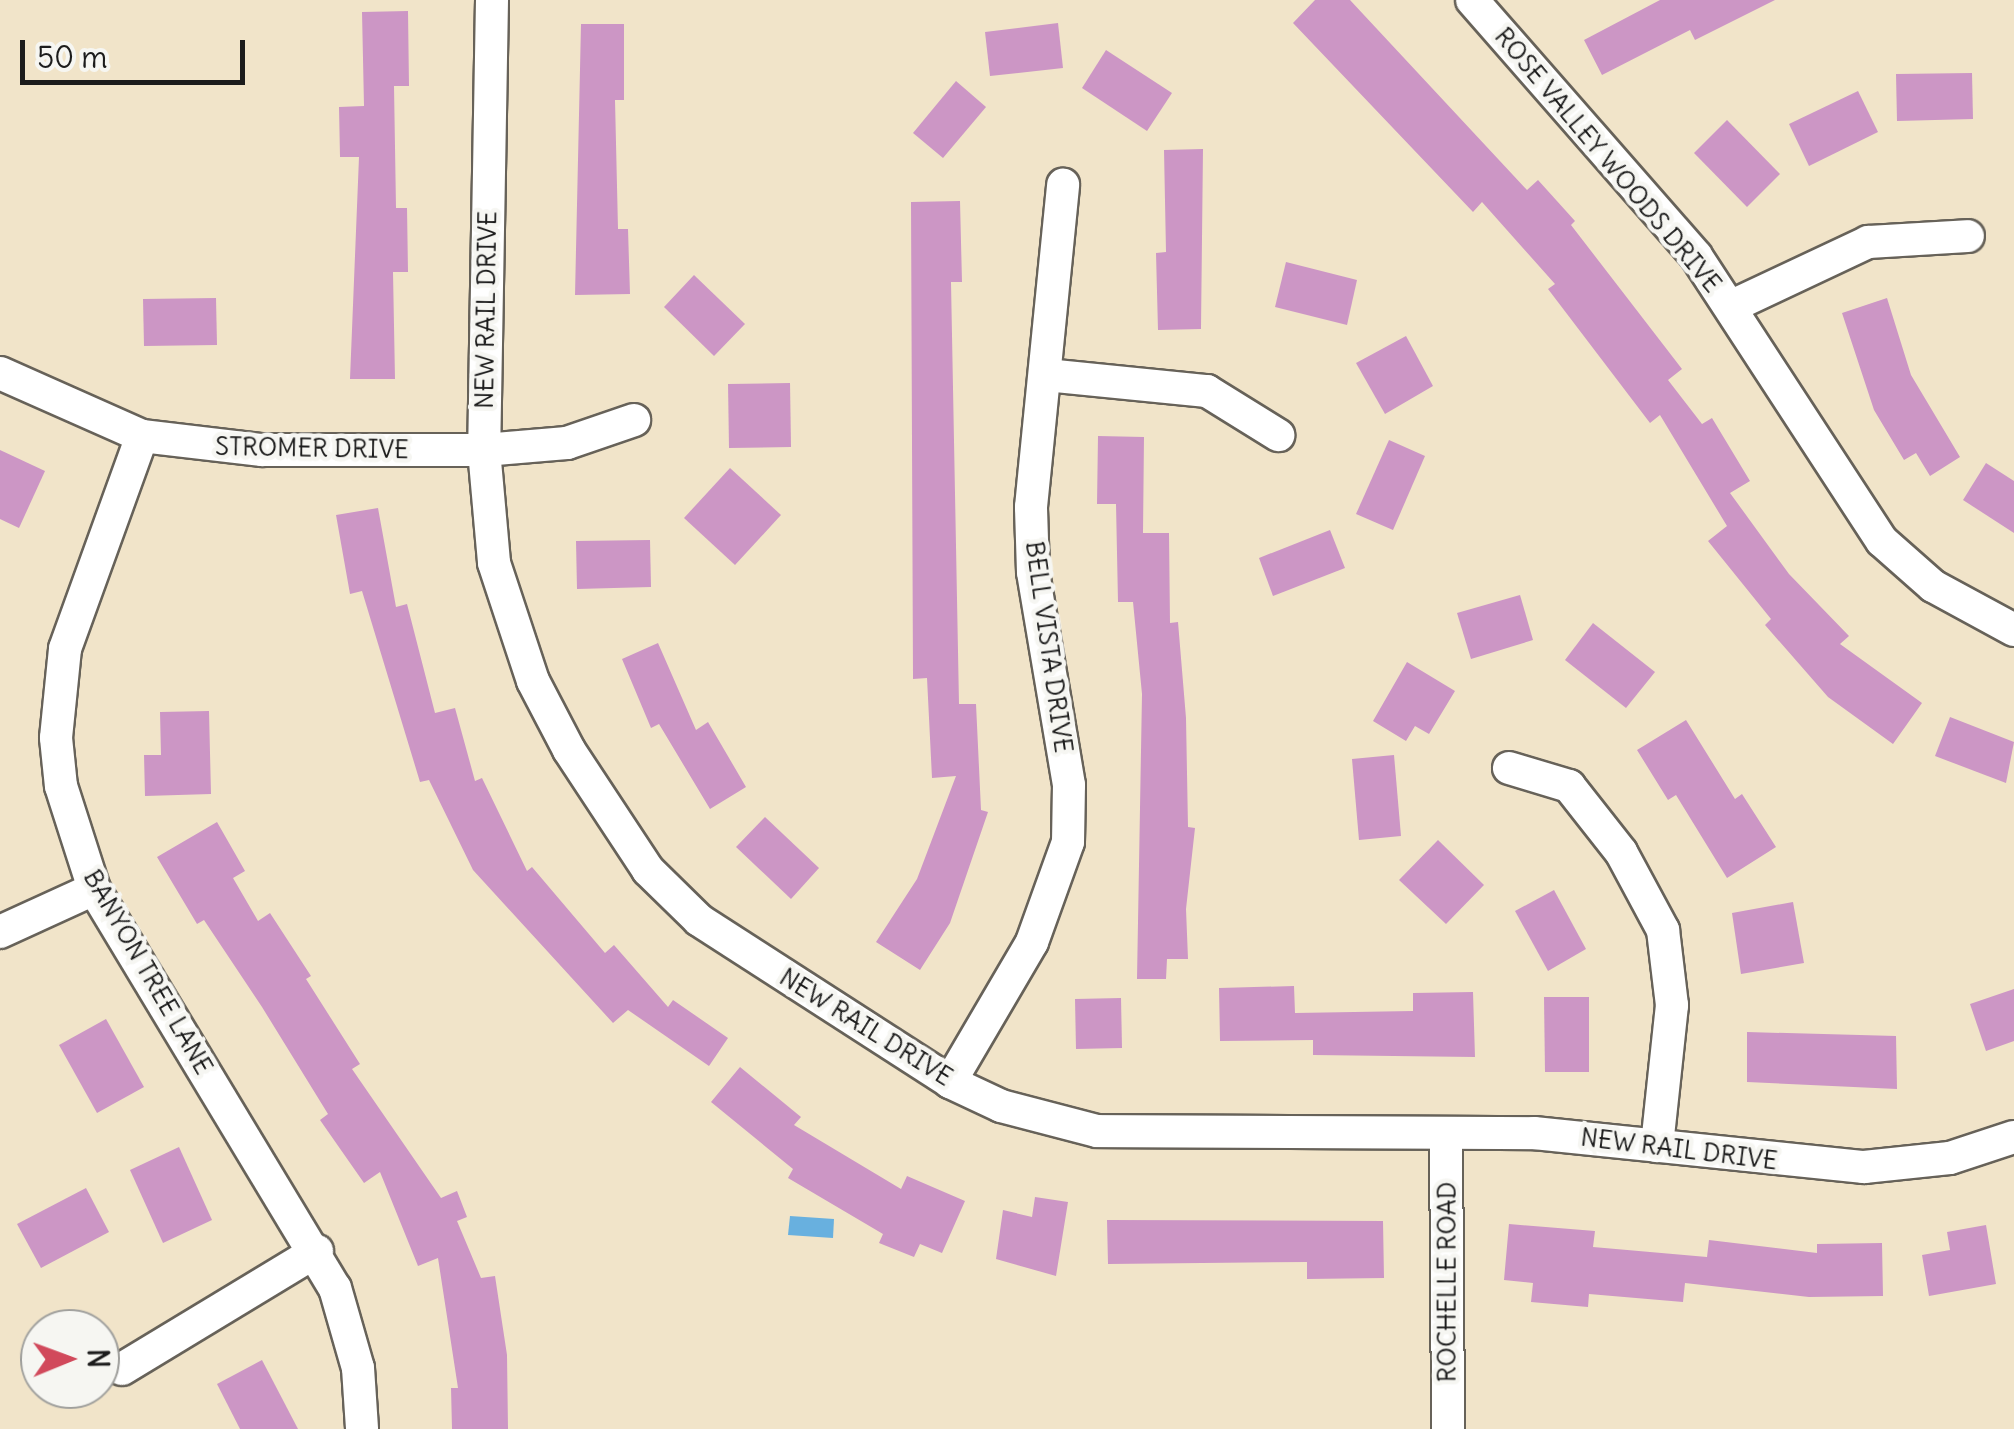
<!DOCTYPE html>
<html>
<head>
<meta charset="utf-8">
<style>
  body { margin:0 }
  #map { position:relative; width:2014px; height:1429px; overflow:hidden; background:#f1e4c9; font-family:Delius,sans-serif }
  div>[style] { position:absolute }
  .water>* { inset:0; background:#68b0df }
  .building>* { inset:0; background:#cc96c5 }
  .roads { filter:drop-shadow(2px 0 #676259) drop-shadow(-2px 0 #676259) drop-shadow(0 2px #676259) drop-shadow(0 -2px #676259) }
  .street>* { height:32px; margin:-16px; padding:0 16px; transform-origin:16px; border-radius:16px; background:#fff }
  span { translate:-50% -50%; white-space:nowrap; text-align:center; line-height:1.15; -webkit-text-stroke:9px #f6f6f2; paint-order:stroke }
  .street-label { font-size:25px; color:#1c1c1c }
  .north { position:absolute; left:20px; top:1309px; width:100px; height:100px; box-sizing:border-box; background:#f6f6f2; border:2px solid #9f9f9c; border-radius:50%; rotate:89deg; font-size:28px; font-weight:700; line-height:40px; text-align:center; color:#1c1c1c }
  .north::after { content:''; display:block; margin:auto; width:35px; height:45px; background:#d1495b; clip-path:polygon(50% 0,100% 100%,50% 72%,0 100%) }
  .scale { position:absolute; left:20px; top:40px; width:225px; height:45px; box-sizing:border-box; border:5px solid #1c1c1c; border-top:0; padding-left:12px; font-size:30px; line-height:35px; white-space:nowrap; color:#1c1c1c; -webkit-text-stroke:8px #f6f6f2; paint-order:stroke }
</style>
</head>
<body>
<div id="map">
  <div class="water">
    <i style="clip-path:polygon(790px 1216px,834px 1219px,833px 1238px,788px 1235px)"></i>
  </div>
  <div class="building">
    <i style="clip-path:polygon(1315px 0,1350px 0,1527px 190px,1538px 180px,1575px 221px,1571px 225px,1682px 369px,1668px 380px,1702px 424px,1712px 418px,1750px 481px,1730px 493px,1789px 574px,1849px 636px,1840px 644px,1922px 703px,1893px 744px,1828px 697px,1765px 625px,1771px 619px,1708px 541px,1727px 526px,1660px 415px,1650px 423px,1548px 289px,1555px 284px,1482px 202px,1473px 212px,1293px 23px)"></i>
    <i style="clip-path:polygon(1660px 0,1775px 0,1695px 40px,1690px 30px,1602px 75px,1584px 40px)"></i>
    <i style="clip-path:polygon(408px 11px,409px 86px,394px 86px,396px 208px,407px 208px,408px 272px,393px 272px,395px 379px,350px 379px,359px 157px,340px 157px,339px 107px,364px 106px,362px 12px)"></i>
    <i style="clip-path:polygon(1058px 23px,1063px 68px,990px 76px,985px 32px)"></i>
    <i style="clip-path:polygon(581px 24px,624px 24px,624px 100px,615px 100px,618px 229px,628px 229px,630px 294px,575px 295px)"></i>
    <i style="clip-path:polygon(1106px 50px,1172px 93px,1147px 131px,1082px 88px)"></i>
    <i style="clip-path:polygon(1972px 73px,1973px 119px,1897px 121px,1896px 74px)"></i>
    <i style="clip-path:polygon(956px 81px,986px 107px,943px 158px,913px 133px)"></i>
    <i style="clip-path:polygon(1858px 91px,1878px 132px,1809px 166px,1789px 124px)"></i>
    <i style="clip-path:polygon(1727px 120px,1780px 174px,1747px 207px,1694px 153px)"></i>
    <i style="clip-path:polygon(1203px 149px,1201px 329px,1158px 330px,1156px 253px,1166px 252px,1164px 150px)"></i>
    <i style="clip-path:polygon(960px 201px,962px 282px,951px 282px,959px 704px,976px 704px,981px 810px,988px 812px,950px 923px,920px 970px,876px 942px,917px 879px,956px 776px,932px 778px,927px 678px,913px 679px,911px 202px)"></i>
    <i style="clip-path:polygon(1286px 262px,1357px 280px,1347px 325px,1275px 307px)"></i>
    <i style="clip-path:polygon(694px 275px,745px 324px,714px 356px,664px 307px)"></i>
    <i style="clip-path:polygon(216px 298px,217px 345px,144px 346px,143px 299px)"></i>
    <i style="clip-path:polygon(1887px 298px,1911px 375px,1960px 457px,1930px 476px,1916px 453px,1904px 460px,1874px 410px,1842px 313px)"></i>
    <i style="clip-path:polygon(1406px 336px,1433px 386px,1385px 414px,1356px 363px)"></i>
    <i style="clip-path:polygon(790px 383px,791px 447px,729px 448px,728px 384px)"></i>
    <i style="clip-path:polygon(1098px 436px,1144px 437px,1143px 533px,1169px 533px,1170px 623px,1178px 622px,1186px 718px,1188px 827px,1195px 828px,1186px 909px,1188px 959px,1167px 959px,1166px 979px,1137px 979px,1142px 694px,1133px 602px,1118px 602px,1116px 504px,1097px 504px)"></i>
    <i style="clip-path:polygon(1389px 440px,1425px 456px,1393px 530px,1356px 514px)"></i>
    <i style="clip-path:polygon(0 450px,45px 471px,19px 528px,0 519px)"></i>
    <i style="clip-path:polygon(1986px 463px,2014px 481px,2014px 533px,1963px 500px)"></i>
    <i style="clip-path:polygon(730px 468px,781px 515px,735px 565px,684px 518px)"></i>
    <i style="clip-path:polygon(378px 508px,396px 607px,407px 604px,435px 713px,455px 708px,475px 781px,482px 778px,527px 871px,532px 867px,605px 953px,614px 945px,668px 1007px,673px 1000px,728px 1038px,709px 1066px,628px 1010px,613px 1023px,473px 870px,429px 780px,420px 782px,362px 591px,350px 594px,336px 515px)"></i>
    <i style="clip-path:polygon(1330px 530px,1345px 568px,1273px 596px,1259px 558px)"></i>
    <i style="clip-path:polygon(650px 540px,651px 587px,577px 589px,576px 541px)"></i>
    <i style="clip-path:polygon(1520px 595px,1533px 640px,1471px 659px,1457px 613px)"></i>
    <i style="clip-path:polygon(1593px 623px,1655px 672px,1626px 708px,1565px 660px)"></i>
    <i style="clip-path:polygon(658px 643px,696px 730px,708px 722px,746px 787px,710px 809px,659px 724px,651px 728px,622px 659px)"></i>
    <i style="clip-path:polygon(1407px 662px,1455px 691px,1429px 734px,1415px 726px,1406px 741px,1373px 721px)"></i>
    <i style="clip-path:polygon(209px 711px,211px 794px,145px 796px,144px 755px,161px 755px,160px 712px)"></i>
    <i style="clip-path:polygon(1950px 717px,2014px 742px,2006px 783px,1935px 756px)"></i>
    <i style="clip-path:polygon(1686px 720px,1735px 799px,1742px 794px,1776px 847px,1727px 878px,1676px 795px,1668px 800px,1637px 750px)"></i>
    <i style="clip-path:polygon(1394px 755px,1401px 836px,1359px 840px,1352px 759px)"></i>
    <i style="clip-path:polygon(765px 817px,819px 868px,791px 899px,736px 847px)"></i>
    <i style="clip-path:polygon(217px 822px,245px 871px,233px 878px,258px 921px,270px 913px,311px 976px,306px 979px,360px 1064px,352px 1069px,441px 1198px,457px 1191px,467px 1217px,457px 1221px,481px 1278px,495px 1276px,507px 1355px,508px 1429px,452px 1429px,451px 1388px,458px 1388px,438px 1258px,418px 1266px,380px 1172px,364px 1183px,320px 1120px,328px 1114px,262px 1007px,204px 920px,197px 924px,157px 857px)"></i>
    <i style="clip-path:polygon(1438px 840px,1484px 885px,1446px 924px,1399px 880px)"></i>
    <i style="clip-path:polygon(1554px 890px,1586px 949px,1548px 971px,1515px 911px)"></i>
    <i style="clip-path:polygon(1793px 902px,1804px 963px,1741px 974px,1732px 913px)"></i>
    <i style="clip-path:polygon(1294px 986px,1295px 1013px,1413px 1011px,1413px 993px,1473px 992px,1475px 1057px,1313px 1055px,1313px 1040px,1220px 1041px,1219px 988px)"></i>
    <i style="clip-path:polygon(2014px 989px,2014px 1041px,1986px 1051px,1970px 1004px)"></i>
    <i style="clip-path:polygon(1544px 997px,1589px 997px,1589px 1072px,1545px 1072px)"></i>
    <i style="clip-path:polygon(1121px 998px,1122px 1048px,1076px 1049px,1075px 999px)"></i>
    <i style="clip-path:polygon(106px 1019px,144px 1087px,97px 1113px,59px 1045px)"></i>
    <i style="clip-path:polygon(1747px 1032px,1896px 1036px,1897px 1089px,1747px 1082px)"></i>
    <i style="clip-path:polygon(740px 1067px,801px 1117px,794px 1125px,901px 1189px,907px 1176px,965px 1201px,942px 1253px,920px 1244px,914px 1257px,879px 1243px,883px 1234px,788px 1178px,793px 1169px,711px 1102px)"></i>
    <i style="clip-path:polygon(179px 1147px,212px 1220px,163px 1243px,130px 1170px)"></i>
    <i style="clip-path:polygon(86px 1188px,109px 1232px,41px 1268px,17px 1224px)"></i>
    <i style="clip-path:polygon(1035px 1197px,1068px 1202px,1056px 1276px,996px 1259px,1003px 1210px,1032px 1217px)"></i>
    <i style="clip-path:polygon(1107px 1220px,1383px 1221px,1384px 1278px,1307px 1279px,1307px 1262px,1108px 1264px)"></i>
    <i style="clip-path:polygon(1509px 1224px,1595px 1231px,1593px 1247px,1707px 1257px,1709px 1240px,1817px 1253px,1817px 1244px,1882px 1243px,1883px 1296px,1809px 1297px,1685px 1283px,1683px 1302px,1589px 1294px,1588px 1307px,1531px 1302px,1533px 1283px,1504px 1280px)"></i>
    <i style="clip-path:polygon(1986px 1225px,1996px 1284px,1929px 1296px,1922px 1255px,1950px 1250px,1947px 1232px)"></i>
    <i style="clip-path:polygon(262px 1360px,298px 1429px,240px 1429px,217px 1384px)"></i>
  </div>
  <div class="roads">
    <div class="street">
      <i style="left:492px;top:0;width:450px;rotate:91deg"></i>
      <i style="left:484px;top:450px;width:113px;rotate:84.9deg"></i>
      <i style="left:494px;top:563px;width:124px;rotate:71.7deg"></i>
      <i style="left:533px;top:681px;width:78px;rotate:62.4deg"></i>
      <i style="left:569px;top:750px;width:144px;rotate:56.6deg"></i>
      <i style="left:648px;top:870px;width:71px;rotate:44.4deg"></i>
      <i style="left:699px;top:920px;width:299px;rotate:32.8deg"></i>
      <i style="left:950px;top:1082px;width:56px;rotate:25.2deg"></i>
      <i style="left:1001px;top:1106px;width:99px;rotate:14.6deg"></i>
      <i style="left:1097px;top:1131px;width:437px;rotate:0.3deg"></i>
      <i style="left:1534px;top:1133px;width:332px;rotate:5.9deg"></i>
      <i style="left:1864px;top:1167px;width:86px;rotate:-6deg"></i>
      <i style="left:1950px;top:1158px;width:67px;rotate:-18.2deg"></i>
      <i style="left:1472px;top:0;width:340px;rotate:48.8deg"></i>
      <i style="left:1696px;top:256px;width:340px;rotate:56.9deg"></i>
      <i style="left:1882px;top:541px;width:68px;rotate:41.4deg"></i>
      <i style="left:1933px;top:586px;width:92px;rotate:28.5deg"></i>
      <i style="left:1730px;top:307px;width:153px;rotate:-25.2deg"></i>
      <i style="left:1868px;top:242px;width:100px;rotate:-3.4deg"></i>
      <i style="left:0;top:373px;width:155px;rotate:23.9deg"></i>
      <i style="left:142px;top:436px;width:121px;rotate:6.7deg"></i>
      <i style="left:262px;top:450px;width:222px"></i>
      <i style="left:484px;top:450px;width:83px;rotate:-4.8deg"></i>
      <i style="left:567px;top:443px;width:71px;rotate:-18.9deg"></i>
      <i style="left:1046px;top:375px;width:162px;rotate:5.7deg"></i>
      <i style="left:1207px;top:391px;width:84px;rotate:31.8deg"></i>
      <i style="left:142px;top:436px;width:226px;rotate:109.9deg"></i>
      <i style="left:65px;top:649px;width:89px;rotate:95.8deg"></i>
      <i style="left:56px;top:738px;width:48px;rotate:84.1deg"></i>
      <i style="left:61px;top:786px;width:108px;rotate:72.2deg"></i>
      <i style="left:94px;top:889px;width:466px;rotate:58.9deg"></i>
      <i style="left:335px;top:1288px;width:83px;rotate:74deg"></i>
      <i style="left:358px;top:1368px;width:61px;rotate:86.2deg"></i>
      <i style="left:1509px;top:768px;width:63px;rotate:16.7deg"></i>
      <i style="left:1569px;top:786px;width:84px;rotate:51.8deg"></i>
      <i style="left:1621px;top:852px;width:89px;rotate:61.7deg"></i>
      <i style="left:1663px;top:930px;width:76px;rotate:83.2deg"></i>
      <i style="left:1672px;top:1005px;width:142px;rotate:96.1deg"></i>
      <i style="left:0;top:932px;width:103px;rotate:-24.6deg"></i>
      <i style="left:950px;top:1082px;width:162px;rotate:-59.6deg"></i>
      <i style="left:1032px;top:942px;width:106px;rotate:-70.2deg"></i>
      <i style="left:1068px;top:842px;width:57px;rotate:-89deg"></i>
      <i style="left:1069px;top:785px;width:216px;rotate:-99.6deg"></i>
      <i style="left:1033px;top:572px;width:65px;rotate:-91.8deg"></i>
      <i style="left:1031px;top:507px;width:324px;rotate:-84.3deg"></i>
      <i style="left:1446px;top:1135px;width:294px;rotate:89.6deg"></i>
      <i style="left:122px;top:1369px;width:228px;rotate:-31.2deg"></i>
    </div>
  </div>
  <div class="street-label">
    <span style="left:1608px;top:160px;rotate:50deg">ROSE VALLEY WOODS DRIVE</span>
    <span style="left:486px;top:310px;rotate:-89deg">NEW RAIL DRIVE</span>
    <span style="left:312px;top:448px;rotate:1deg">STROMER DRIVE</span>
    <span style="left:1049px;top:647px;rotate:82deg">BELL VISTA DRIVE</span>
    <span style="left:148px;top:972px;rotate:60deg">BANYON TREE LANE</span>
    <span style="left:866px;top:1027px;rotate:32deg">NEW RAIL DRIVE</span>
    <span style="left:1679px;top:1149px;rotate:7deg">NEW RAIL DRIVE</span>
    <span style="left:1447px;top:1282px;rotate:-90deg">ROCHELLE ROAD</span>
  </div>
  <div class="north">N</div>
  <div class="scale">50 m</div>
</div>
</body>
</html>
